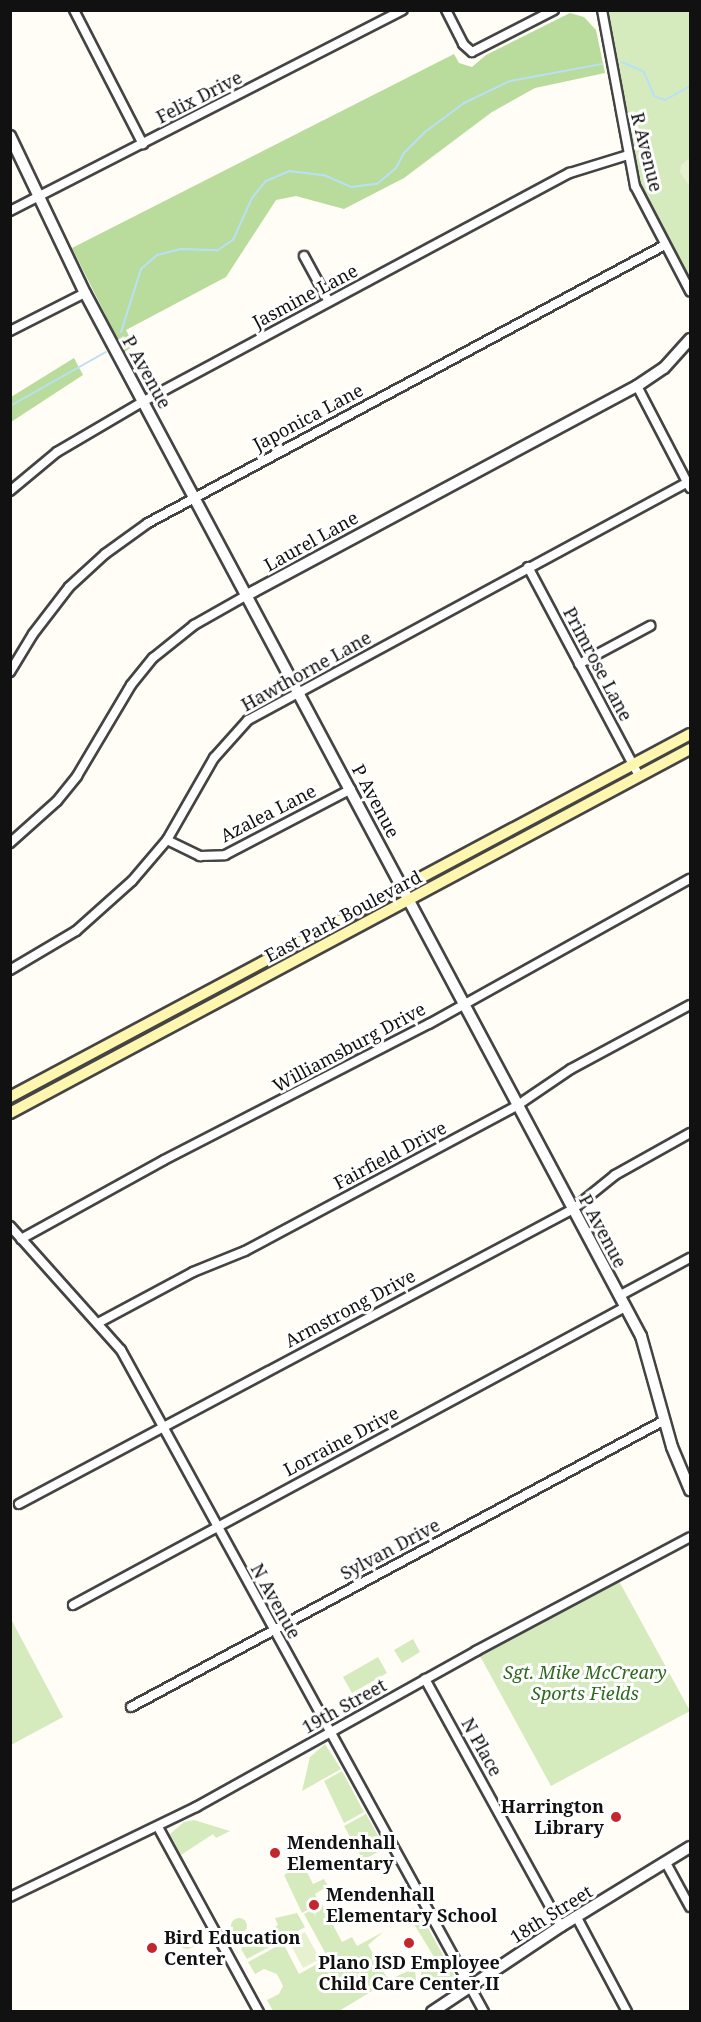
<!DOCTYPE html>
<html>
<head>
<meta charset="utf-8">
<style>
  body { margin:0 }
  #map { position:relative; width:701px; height:2022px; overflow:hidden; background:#fffdf5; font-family:"Noto Serif",serif }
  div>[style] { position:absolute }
  .green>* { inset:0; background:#d5ebbd }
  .round { border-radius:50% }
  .forest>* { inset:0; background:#b9dc9c }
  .pitch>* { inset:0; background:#e6f2cf }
  .stream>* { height:2px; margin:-1px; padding:0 1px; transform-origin:1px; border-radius:1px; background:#b9e0f7 }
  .roads { filter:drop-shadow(2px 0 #444) drop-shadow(-2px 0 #444) drop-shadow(0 2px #444) drop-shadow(0 -2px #444) }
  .minor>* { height:8px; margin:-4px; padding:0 4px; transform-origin:4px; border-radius:4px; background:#fff }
  .tertiary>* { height:10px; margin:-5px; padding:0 5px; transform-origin:5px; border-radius:5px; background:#fff }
  .secondary>* { height:10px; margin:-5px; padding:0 5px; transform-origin:5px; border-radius:5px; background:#fff6b0 }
  .dots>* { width:16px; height:16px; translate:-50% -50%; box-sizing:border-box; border:3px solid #fff; border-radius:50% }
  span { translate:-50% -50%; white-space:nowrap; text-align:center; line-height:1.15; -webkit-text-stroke:6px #fff; paint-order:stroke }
  .street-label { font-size:18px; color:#111 }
  .park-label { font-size:18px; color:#2f6b1f; font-style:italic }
  .poi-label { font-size:18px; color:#111; font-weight:700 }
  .right { translate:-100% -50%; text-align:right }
  .left { translate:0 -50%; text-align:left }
  .frame { position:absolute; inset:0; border:12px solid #111; pointer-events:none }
</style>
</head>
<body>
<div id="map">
  <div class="green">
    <i style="clip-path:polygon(604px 11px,690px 11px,690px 283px,636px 179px)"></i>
    <i style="clip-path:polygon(619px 1581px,690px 1711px,551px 1786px,480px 1656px)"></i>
    <i style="clip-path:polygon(11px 1619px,63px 1717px,11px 1745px,10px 1745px)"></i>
    <i style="clip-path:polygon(413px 1639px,420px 1652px,402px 1663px,394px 1650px)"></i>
    <i style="clip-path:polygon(378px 1657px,387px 1673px,352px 1693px,343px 1677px)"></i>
    <i style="clip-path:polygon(325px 1744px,341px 1769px,302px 1791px,310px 1757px)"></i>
    <i style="clip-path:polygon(342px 1771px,364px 1812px,344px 1823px,324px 1781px)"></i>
    <i style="clip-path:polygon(366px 1814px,385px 1848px,363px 1860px,344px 1826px)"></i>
    <i style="clip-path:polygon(194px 1820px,230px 1831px,216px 1838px,213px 1834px,181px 1855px,170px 1834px,184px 1822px)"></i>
    <i style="clip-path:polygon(303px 1864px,313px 1884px,324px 1879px,328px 1886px,315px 1894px,319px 1903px,302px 1913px,284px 1875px)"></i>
    <i style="clip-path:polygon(322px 1904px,342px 1942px,352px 1937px,357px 1946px,383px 1932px,368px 1945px,386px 1976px,392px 1979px,339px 2011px,273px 2011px,267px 2000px,279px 1994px,283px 1986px,277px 1974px,264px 1969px,255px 1974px,248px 1962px,283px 1943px,299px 1974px,328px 1958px,304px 1914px,312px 1910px,316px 1917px,314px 1908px)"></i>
    <i style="clip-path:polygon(413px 1908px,419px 1912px,458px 1982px,456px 1986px,421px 1981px,421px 1965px,434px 1957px,408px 1914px,397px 1917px)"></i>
    <i style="clip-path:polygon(297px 1913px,305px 1927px,247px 1959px,241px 1949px,244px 1945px,248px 1941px,252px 1947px,271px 1937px,268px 1931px,278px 1925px,275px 1918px)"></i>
    <i class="round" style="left:231px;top:1918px;width:16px;height:16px"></i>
    <i class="round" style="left:178px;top:1931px;width:18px;height:18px"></i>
    <i style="clip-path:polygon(415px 1968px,416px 1981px,396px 1979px,395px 1977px)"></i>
  </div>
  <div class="forest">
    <i style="clip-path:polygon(570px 13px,584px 17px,596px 30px,605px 73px,535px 88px,492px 112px,404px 178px,344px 209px,296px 196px,276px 200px,226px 277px,126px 330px,134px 346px,124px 352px,72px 248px,454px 54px,459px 63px,472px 67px,486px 55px)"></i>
    <i style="clip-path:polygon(74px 358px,83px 375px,11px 422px,11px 397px)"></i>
  </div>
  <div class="pitch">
    <i style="clip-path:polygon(690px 158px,690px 187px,680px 172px,681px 165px)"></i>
    <i style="clip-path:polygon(305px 1932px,320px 1959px,303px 1968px,289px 1941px)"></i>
  </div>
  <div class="stream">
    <i style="left:622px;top:62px;width:24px;rotate:24deg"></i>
    <i style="left:644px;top:72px;width:26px;rotate:67deg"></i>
    <i style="left:654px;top:96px;width:12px;rotate:20deg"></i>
    <i style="left:665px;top:100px;width:29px;rotate:-29deg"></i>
    <i style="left:121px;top:332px;width:66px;rotate:-72.4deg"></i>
    <i style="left:141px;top:269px;width:21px;rotate:-41deg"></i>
    <i style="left:157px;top:255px;width:25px;rotate:-14deg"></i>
    <i style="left:181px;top:249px;width:37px;rotate:2deg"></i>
    <i style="left:218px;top:250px;width:18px;rotate:-34deg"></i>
    <i style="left:233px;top:240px;width:46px;rotate:-65.7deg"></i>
    <i style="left:252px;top:198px;width:22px;rotate:-51deg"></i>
    <i style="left:266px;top:181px;width:25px;rotate:-23deg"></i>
    <i style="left:289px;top:171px;width:35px;rotate:7deg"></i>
    <i style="left:324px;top:175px;width:30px;rotate:24deg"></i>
    <i style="left:351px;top:187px;width:26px;rotate:-7deg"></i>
    <i style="left:377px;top:184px;width:25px;rotate:-40deg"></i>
    <i style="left:396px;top:168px;width:17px;rotate:-62deg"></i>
    <i style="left:404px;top:153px;width:30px;rotate:-45deg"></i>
    <i style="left:425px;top:132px;width:49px;rotate:-36.6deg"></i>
    <i style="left:464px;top:103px;width:51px;rotate:-25.6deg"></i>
    <i style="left:510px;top:81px;width:94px;rotate:-10.5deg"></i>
    <i style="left:10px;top:406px;width:110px;rotate:-29.4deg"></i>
  </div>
  <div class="roads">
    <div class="minor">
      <i style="left:74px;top:10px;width:151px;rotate:62.8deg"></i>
      <i style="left:446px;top:10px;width:38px;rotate:63deg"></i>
      <i style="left:463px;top:44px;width:12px;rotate:42deg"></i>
      <i style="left:472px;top:52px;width:92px;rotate:-27.1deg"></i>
      <i style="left:602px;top:10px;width:179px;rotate:79.4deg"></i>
      <i style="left:635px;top:186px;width:119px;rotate:62.4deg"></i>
      <i style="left:10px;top:211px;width:441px;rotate:-27.1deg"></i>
      <i style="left:304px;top:256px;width:52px;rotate:61.5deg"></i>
      <i style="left:10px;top:331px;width:84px;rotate:-26.9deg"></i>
      <i style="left:637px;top:386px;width:115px;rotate:62.5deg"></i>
      <i style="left:10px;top:491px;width:61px;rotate:-39.7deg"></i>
      <i style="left:57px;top:452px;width:101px;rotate:-30.4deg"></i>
      <i style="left:144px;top:401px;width:483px;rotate:-28.2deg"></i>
      <i style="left:570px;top:173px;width:61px;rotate:-17.2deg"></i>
      <i style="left:528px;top:567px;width:237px;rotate:62deg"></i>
      <i style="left:579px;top:664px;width:81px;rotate:-28.2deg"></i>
      <i style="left:10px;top:672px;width:44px;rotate:-58.8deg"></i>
      <i style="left:33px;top:634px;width:59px;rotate:-52.5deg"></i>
      <i style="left:69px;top:587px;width:49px;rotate:-42.5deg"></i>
      <i style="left:105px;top:554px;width:53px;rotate:-35.8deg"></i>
      <i style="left:148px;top:523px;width:587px;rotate:-28.27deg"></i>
      <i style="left:167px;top:840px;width:37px;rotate:26deg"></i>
      <i style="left:200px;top:856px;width:25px;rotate:-2deg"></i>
      <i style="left:225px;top:855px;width:142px;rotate:-27.6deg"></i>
      <i style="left:10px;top:843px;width:63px;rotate:-41.8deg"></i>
      <i style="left:57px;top:801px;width:32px;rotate:-51deg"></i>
      <i style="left:77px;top:776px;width:106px;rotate:-59.3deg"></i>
      <i style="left:131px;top:685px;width:35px;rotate:-51deg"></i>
      <i style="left:153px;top:658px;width:53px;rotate:-38.8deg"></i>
      <i style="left:194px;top:625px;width:61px;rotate:-29.5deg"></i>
      <i style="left:10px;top:970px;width:77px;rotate:-30.6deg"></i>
      <i style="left:76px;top:931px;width:75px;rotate:-41.8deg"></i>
      <i style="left:132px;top:881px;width:54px;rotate:-49.5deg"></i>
      <i style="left:167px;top:840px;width:95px;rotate:-60.2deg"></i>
      <i style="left:214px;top:758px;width:51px;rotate:-48.2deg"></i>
      <i style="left:248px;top:720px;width:500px;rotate:-28.41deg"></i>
      <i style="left:10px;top:1226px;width:166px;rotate:48.2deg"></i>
      <i style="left:121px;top:1350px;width:755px;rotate:61.26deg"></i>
      <i style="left:21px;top:1239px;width:163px;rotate:-28.9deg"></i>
      <i style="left:164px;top:1160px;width:298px;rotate:-27.2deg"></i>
      <i style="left:429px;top:1024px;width:299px;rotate:-29.1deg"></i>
      <i style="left:619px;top:1296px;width:81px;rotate:-28.2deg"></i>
      <i style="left:98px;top:1323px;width:108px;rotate:-28.2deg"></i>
      <i style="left:193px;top:1272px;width:56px;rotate:-22deg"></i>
      <i style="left:245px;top:1251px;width:310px;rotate:-28.1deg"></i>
      <i style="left:518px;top:1105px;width:64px;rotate:-34.2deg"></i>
      <i style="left:571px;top:1069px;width:135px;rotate:-28.3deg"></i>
      <i style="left:19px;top:1504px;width:628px;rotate:-28.03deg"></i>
      <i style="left:573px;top:1209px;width:54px;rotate:-39deg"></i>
      <i style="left:615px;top:1175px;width:86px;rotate:-29.2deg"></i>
      <i style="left:73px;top:1605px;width:627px;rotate:-28.36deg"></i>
      <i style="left:425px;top:1679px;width:282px;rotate:61.2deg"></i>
      <i style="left:131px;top:1707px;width:606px;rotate:-28.26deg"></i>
      <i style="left:158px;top:1827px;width:211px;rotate:61.4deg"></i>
      <i style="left:666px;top:1863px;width:50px;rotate:61.4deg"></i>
      <i style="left:10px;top:1897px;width:207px;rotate:-25.8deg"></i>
      <i style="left:196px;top:1807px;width:321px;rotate:-29.1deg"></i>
      <i style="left:476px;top:1651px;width:242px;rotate:-28deg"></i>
      <i style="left:576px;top:1916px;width:109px;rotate:62deg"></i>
    </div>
    <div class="tertiary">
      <i style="left:10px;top:136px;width:174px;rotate:64.5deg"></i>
      <i style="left:85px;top:293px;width:1182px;rotate:61.94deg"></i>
      <i style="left:641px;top:1336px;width:115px;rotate:74.4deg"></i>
      <i style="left:672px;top:1447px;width:47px;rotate:67.3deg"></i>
      <i style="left:247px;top:595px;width:442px;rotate:-28.2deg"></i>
      <i style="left:637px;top:386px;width:32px;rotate:-34deg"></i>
      <i style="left:664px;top:368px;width:39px;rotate:-48deg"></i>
      <i style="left:432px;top:2012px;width:155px;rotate:-33.7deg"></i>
      <i style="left:561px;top:1926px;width:151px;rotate:-31.5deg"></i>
    </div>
    <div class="secondary">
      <i style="left:10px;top:1097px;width:771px;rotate:-28.09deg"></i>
      <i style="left:10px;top:1113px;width:771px;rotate:-28.16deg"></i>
    </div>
  </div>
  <div class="dots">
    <i style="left:616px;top:1817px;background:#c4262e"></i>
    <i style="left:275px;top:1853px;background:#c4262e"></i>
    <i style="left:314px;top:1905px;background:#c4262e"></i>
    <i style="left:409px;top:1943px;background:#c4262e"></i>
    <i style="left:152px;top:1948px;background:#c4262e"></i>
  </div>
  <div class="street-label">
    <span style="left:199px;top:97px;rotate:-27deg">Felix Drive</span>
    <span style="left:647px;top:152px;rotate:76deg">R Avenue</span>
    <span style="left:305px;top:296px;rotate:-28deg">Jasmine Lane</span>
    <span style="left:147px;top:372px;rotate:61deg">P Avenue</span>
    <span style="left:308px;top:417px;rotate:-28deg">Japonica Lane</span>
    <span style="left:311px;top:541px;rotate:-29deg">Laurel Lane</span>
    <span style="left:598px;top:664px;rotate:62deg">Primrose Lane</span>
    <span style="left:306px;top:671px;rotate:-29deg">Hawthorne Lane</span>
    <span style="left:376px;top:801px;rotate:62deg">P Avenue</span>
    <span style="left:268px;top:813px;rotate:-27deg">Azalea Lane</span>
    <span style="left:343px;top:916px;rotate:-28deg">East Park Boulevard</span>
    <span style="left:349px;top:1047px;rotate:-28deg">Williamsburg Drive</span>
    <span style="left:390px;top:1155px;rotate:-28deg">Fairfield Drive</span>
    <span style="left:603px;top:1231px;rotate:62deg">P Avenue</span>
    <span style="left:350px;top:1308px;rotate:-28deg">Armstrong Drive</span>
    <span style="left:341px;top:1441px;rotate:-28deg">Lorraine Drive</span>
    <span style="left:390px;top:1549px;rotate:-28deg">Sylvan Drive</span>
    <span style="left:276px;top:1601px;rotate:61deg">N Avenue</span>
    <span style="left:344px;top:1706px;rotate:-29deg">19th Street</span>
    <span style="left:482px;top:1747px;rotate:61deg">N Place</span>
    <span style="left:551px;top:1914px;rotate:-32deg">18th Street</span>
  </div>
  <div class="park-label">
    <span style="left:585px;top:1683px">Sgt. Mike McCreary<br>Sports Fields</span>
  </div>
  <div class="poi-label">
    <span class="right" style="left:604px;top:1817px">Harrington<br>Library</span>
    <span class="left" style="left:287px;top:1853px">Mendenhall<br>Elementary</span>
    <span class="left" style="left:326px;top:1905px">Mendenhall<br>Elementary School</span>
    <span class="left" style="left:164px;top:1948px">Bird Education<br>Center</span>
    <span style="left:409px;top:1973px">Plano ISD Employee<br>Child Care Center II</span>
  </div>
  <div class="frame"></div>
</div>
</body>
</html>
